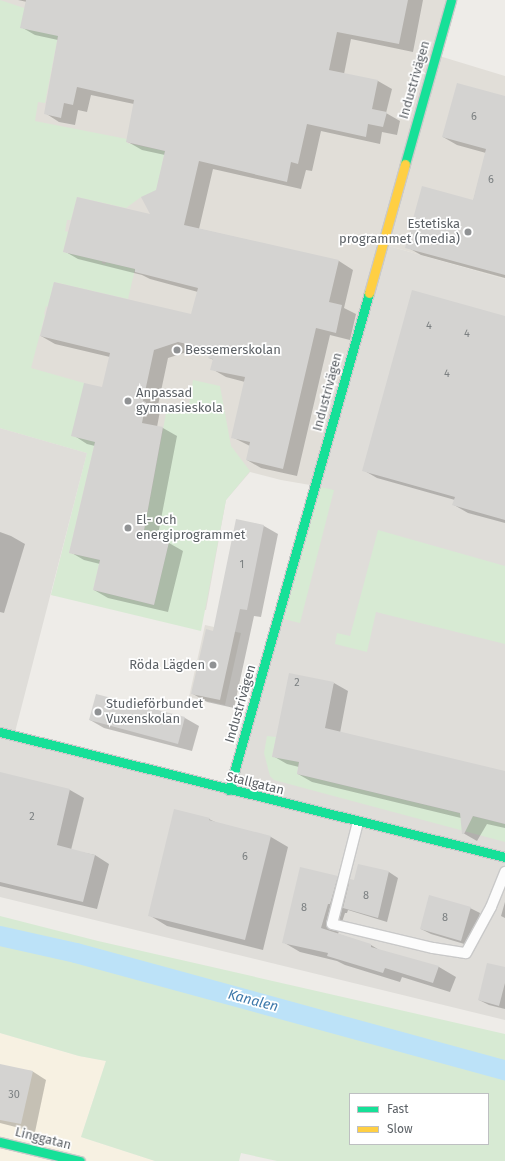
<!DOCTYPE html>
<html>
<head>
<meta charset="utf-8">
<style>
  body { margin:0 }
  #map { position:relative; width:505px; height:1161px; overflow:hidden; background:#eeece8; font-family:"Fira Sans",sans-serif }
  div>[style] { position:absolute }
  .commercial>* { inset:0; background:#f7f1e2 }
  .industrial>* { inset:0; background:#dfddd9 }
  .education>* { inset:0; background:#e1ded8 }
  .green>* { inset:0; background:#d7ead3 }
  .shadow>* { inset:0; background:#0003 }
  .canal>* { height:20px; margin:-10px; padding:0 10px; transform-origin:10px; border-radius:10px; background:#bce2f8 }
  .building>* { inset:0; background:#d4d3d1 }
  .roads { filter:drop-shadow(1px 0 #c9c9c9) drop-shadow(-1px 0 #c9c9c9) drop-shadow(0 1px #c9c9c9) drop-shadow(0 -1px #c9c9c9) }
  .lane>* { height:10px; margin:-5px; padding:0 5px; transform-origin:5px; border-radius:5px; background:#fcfcfc }
  .fast>* { height:9px; margin:-4.5px; padding:0 4.5px; transform-origin:4.5px; border-radius:4.5px; background:#16e098 }
  .slow>* { height:9px; margin:-4.5px; padding:0 4.5px; transform-origin:4.5px; border-radius:4.5px; background:#ffcf43 }
  .dots>* { width:11px; height:11px; translate:-50% -50%; box-sizing:border-box; border:2px solid #fff; border-radius:50% }
  span { translate:-50% -50%; white-space:nowrap; text-align:center; line-height:1.15; -webkit-text-stroke:3.5px #fff; paint-order:stroke }
  .number-label { font-size:11px; color:#7c8082 }
  .number-label span { -webkit-text-stroke-width:0 }
  .street-label { font-size:13px; color:#5d6267 }
  .poi-label { font-size:13px; color:#5d6267 }
  .right { translate:-100% -50%; text-align:right }
  .left { translate:0 -50%; text-align:left }
  .water-label { font-size:14px; color:#3e79ab; font-style:italic }
  .legend { position:absolute; left:349px; top:1093px; width:140px; height:52px; box-sizing:border-box; background:#fff; border:1px solid #bec0c2; margin:0; padding:5px 7px; list-style:none; font-size:12px; color:#5d6267 }
  .legend li { display:flex; align-items:center; gap:8px; height:20px }
  .legend b { width:20px; border:1px solid #bec0c2 }
</style>
</head>
<body>
<div id="map">
  <div class="commercial">
    <i style="clip-path:polygon(0 1033px,79px 1056px,106px 1061px,81px 1137px,155px 1161px,0 1161px)"></i>
  </div>
  <div class="industrial">
    <i style="clip-path:polygon(382px 244px,505px 279px,505px 1020px,0 897px,0 428px,87px 453px,14px 736px,229px 790px)"></i>
  </div>
  <div class="education">
    <i style="clip-path:polygon(0 0,451px 0,436px 55px,505px 76px,505px 279px,382px 244px,316px 486px,281px 480px,250px 472px,226px 500px,206px 610px,51px 595px,87px 453px,0 428px)"></i>
    <i style="clip-path:polygon(205px 625px,241px 633px,225px 705px,189px 697px)"></i>
  </div>
  <div class="green">
    <i style="clip-path:polygon(0 0,24px 8px,58px 36px,45px 103px,38px 102px,35px 121px,127px 139px,127px 143px,165px 151px,156px 192px,141px 197px,126px 208px,77px 197px,71px 220px,67px 220px,65px 231px,68px 232px,63px 252px,102px 261px,102px 263px,105px 264px,106px 262px,135px 269px,128px 299px,54px 282px,48px 307px,46px 306px,44px 314px,45px 315px,31px 368px,84px 383px,95px 442px,69px 553px,100px 560px,93px 590px,154px 605px,169px 542px,143px 536px,167px 408px,188px 411px,193px 380px,220px 386px,231px 446px,250px 471px,226px 500px,201px 631px,51px 595px,87px 453px,0 428px)"></i>
    <i style="clip-path:polygon(316px 486px,334px 490px,300px 623px,279px 618px)"></i>
    <i style="clip-path:polygon(378px 530px,505px 566px,505px 644px,376px 612px,367px 652px,335px 644px,337px 633px,350px 636px)"></i>
    <i style="clip-path:polygon(267px 736px,276px 737px,272px 756px,299px 762px,297px 774px,505px 824px,505px 842px,274px 780px,270px 776px,264px 753px)"></i>
    <i style="clip-path:polygon(evenodd,0 916px,98px 941px,505px 1034px,505px 1161px,277px 1161px,241px 1153px,239px 1161px,155px 1161px,81px 1137px,106px 1061px,79px 1056px,0 1033px,0 916px,350px 1094px,488px 1094px,488px 1144px,350px 1144px,350px 1094px)"></i>
  </div>
  <div class="shadow">
    <i style="clip-path:polygon(18px 0,423px 0,413px 52px,351px 39px,344px 74px,378px 81px,392px 89px,386px 113px,400px 121px,397px 135px,382px 132px,380px 144px,321px 131px,312px 171px,306px 170px,301px 189px,213px 169px,199px 229px,339px 261px,353px 270px,344px 308px,356px 314px,350px 340px,330px 335px,297px 476px,261px 468px,247px 460px,250px 446px,232px 437px,245px 382px,226px 377px,212px 369px,214px 360px,209px 358px,210px 354px,193px 350px,168px 358px,157px 410px,160px 411px,157px 427px,163px 428px,177px 436px,157px 540px,169px 543px,183px 551px,168px 612px,108px 598px,94px 590px,100px 564px,84px 560px,70px 552px,95px 446px,87px 444px,73px 435px,103px 389px,110px 357px,55px 344px,41px 336px,192px 316px,198px 292px,150px 279px,142px 275px,78px 259px,64px 251px,152px 215px,165px 155px,142px 150px,128px 142px,134px 104px,91px 95px,87px 112px,78px 110px,75px 125px,59px 122px,45px 113px,58px 40px,35px 35px,21px 27px,27px 2px)"></i>
    <i style="clip-path:polygon(505px 97px,505px 278px,421px 255px,407px 247px,473px 202px,486px 153px,457px 145px,443px 137px)"></i>
    <i style="clip-path:polygon(505px 317px,505px 523px,468px 513px,454px 505px,455px 500px,377px 478px,363px 470px)"></i>
    <i style="clip-path:polygon(237px 520px,264px 526px,278px 534px,261px 617px,254px 616px,234px 708px,207px 702px,193px 694px,214px 632px)"></i>
    <i style="clip-path:polygon(0 532px,11px 536px,25px 544px,4px 613px,0 612px)"></i>
    <i style="clip-path:polygon(334px 683px,348px 691px,340px 733px,505px 772px,505px 828px,487px 824px,477px 841px,463px 833px,461px 818px,312px 782px,298px 774px,299px 767px,287px 764px,273px 756px)"></i>
    <i style="clip-path:polygon(185px 718px,199px 726px,192px 751px,104px 728px,90px 720px)"></i>
    <i style="clip-path:polygon(0 773px,70px 790px,84px 798px,71px 850px,95px 855px,109px 864px,97px 909px,0 886px)"></i>
    <i style="clip-path:polygon(209px 819px,217px 823px,271px 837px,288px 847px,263px 950px,167px 926px,149px 915px)"></i>
    <i style="clip-path:polygon(389px 872px,398px 878px,387px 922px,348px 910px,347px 913px,345px 913px,338px 934px,371px 945px,381px 951px,439px 967px,456px 977px,450px 992px,402px 977px,400px 982px,345px 965px,337px 961px,300px 952px,283px 942px,337px 877px,350px 884px,354px 881px)"></i>
    <i style="clip-path:polygon(505px 902px,505px 918px,501px 916px)"></i>
    <i style="clip-path:polygon(470px 908px,480px 913px,471px 946px,431px 934px,421px 929px)"></i>
    <i style="clip-path:polygon(505px 968px,505px 1009px,489px 1005px,479px 1000px)"></i>
    <i style="clip-path:polygon(0 1068px,32px 1071px,46px 1080px,35px 1132px,0 1123px)"></i>
  </div>
  <div class="canal">
    <i style="left:0;top:936px;width:78px;rotate:12.6deg"></i>
    <i style="left:76px;top:953px;width:445px;rotate:15.3deg"></i>
  </div>
  <div class="building">
    <i style="clip-path:polygon(26px 0,408px 0,399px 44px,337px 32px,329px 70px,378px 80px,372px 109px,387px 112px,383px 127px,368px 124px,366px 137px,307px 124px,298px 164px,291px 162px,287px 182px,199px 161px,184px 225px,339px 260px,329px 302px,342px 305px,336px 333px,316px 328px,283px 469px,246px 460px,250px 442px,231px 438px,245px 377px,210px 370px,213px 359px,208px 358px,210px 353px,203px 351px,204px 348px,178px 342px,154px 350px,143px 401px,146px 402px,142px 423px,163px 427px,143px 536px,169px 542px,154px 605px,93px 590px,100px 560px,69px 553px,95px 442px,71px 436px,84px 383px,102px 387px,110px 353px,40px 336px,54px 282px,191px 314px,198px 288px,135px 272px,135px 269px,63px 252px,77px 197px,150px 214px,141px 197px,156px 190px,165px 151px,126px 142px,134px 100px,77px 87px,73px 105px,64px 103px,61px 118px,44px 114px,58px 36px,20px 28px)"></i>
    <i style="clip-path:polygon(457px 83px,505px 96px,505px 275px,405px 248px,422px 186px,473px 200px,486px 149px,442px 137px)"></i>
    <i style="clip-path:polygon(412px 290px,505px 316px,505px 520px,452px 505px,455px 497px,362px 471px)"></i>
    <i style="clip-path:polygon(236px 519px,264px 525px,247px 610px,240px 609px,220px 700px,191px 694px,206px 629px,213px 631px)"></i>
    <i style="clip-path:polygon(289px 673px,334px 682px,325px 728px,505px 771px,505px 824px,473px 816px,464px 834px,462px 834px,460px 813px,297px 774px,299px 762px,272px 757px)"></i>
    <i style="clip-path:polygon(96px 694px,185px 717px,178px 744px,89px 720px)"></i>
    <i style="clip-path:polygon(0 772px,70px 789px,57px 845px,95px 855px,83px 902px,0 882px)"></i>
    <i style="clip-path:polygon(174px 809px,210px 818px,209px 820px,271px 836px,245px 940px,148px 916px)"></i>
    <i style="clip-path:polygon(358px 864px,389px 871px,378px 918px,343px 908px,350px 879px,354px 880px)"></i>
    <i style="clip-path:polygon(300px 867px,338px 876px,330px 904px,328px 904px,321px 928px,371px 944px,371px 947px,439px 966px,433px 983px,385px 968px,383px 973px,327px 956px,328px 953px,282px 943px)"></i>
    <i style="clip-path:polygon(429px 895px,471px 907px,461px 941px,420px 929px)"></i>
    <i style="clip-path:polygon(487px 963px,505px 967px,505px 983px,499px 1006px,478px 1000px)"></i>
    <i style="clip-path:polygon(0 1064px,33px 1071px,21px 1124px,0 1120px)"></i>
  </div>
  <div class="roads">
    <div class="lane">
      <i style="left:358px;top:822px;width:105px;rotate:104.3deg"></i>
      <i style="left:332px;top:924px;width:104px;rotate:13.4deg"></i>
      <i style="left:433px;top:948px;width:33px;rotate:9deg"></i>
      <i style="left:466px;top:953px;width:52px;rotate:-61.5deg"></i>
      <i style="left:491px;top:907px;width:38px;rotate:-68deg"></i>
    </div>
    <div class="fast">
      <i style="left:405px;top:164px;width:170px;rotate:-74.3deg"></i>
      <i style="left:0;top:732px;width:520px;rotate:13.9deg"></i>
      <i style="left:229px;top:790px;width:516px;rotate:-74.27deg"></i>
      <i style="left:0;top:1142px;width:82px;rotate:13.4deg"></i>
    </div>
    <div class="slow">
      <i style="left:369px;top:293px;width:134px;rotate:-74.4deg"></i>
    </div>
  </div>
  <div class="dots">
    <i style="left:468px;top:232px;background:#909294"></i>
    <i style="left:177px;top:350px;background:#909294"></i>
    <i style="left:128px;top:401px;background:#909294"></i>
    <i style="left:128px;top:528px;background:#909294"></i>
    <i style="left:213px;top:665px;background:#909294"></i>
    <i style="left:98px;top:712px;background:#909294"></i>
  </div>
  <div class="number-label">
    <span style="left:474px;top:117px">6</span>
    <span style="left:491px;top:180px">6</span>
    <span style="left:429px;top:326px">4</span>
    <span style="left:467px;top:334px">4</span>
    <span style="left:447px;top:374px">4</span>
    <span style="left:242px;top:565px">1</span>
    <span style="left:297px;top:683px">2</span>
    <span style="left:32px;top:817px">2</span>
    <span style="left:245px;top:857px">6</span>
    <span style="left:366px;top:896px">8</span>
    <span style="left:304px;top:908px">8</span>
    <span style="left:445px;top:918px">8</span>
    <span style="left:14px;top:1095px">30</span>
  </div>
  <div class="street-label">
    <span style="left:415px;top:80px;rotate:-74deg">Industrivägen</span>
    <span style="left:328px;top:392px;rotate:-75deg">Industrivägen</span>
    <span style="left:241px;top:704px;rotate:-74deg">Industrivägen</span>
    <span style="left:255px;top:784px;rotate:14deg">Stallgatan</span>
    <span style="left:43px;top:1139px;rotate:14deg">Linggatan</span>
  </div>
  <div class="poi-label">
    <span class="right" style="left:460px;top:232px">Estetiska<br>programmet (media)</span>
    <span class="left" style="left:185px;top:350px">Bessemerskolan</span>
    <span class="left" style="left:136px;top:401px">Anpassad<br>gymnasieskola</span>
    <span class="left" style="left:136px;top:528px">El- och<br>energiprogrammet</span>
    <span class="right" style="left:205px;top:665px">Röda Lägden</span>
    <span class="left" style="left:106px;top:712px">Studieförbundet<br>Vuxenskolan</span>
  </div>
  <div class="water-label">
    <span style="left:253px;top:1001px;rotate:15deg">Kanalen</span>
  </div>
  <ul class="legend">
  <li><b style="height:5px;background:#16e098"></b>Fast</li>
  <li><b style="height:5px;background:#ffcf43"></b>Slow</li>
  </ul>
</div>
</body>
</html>
